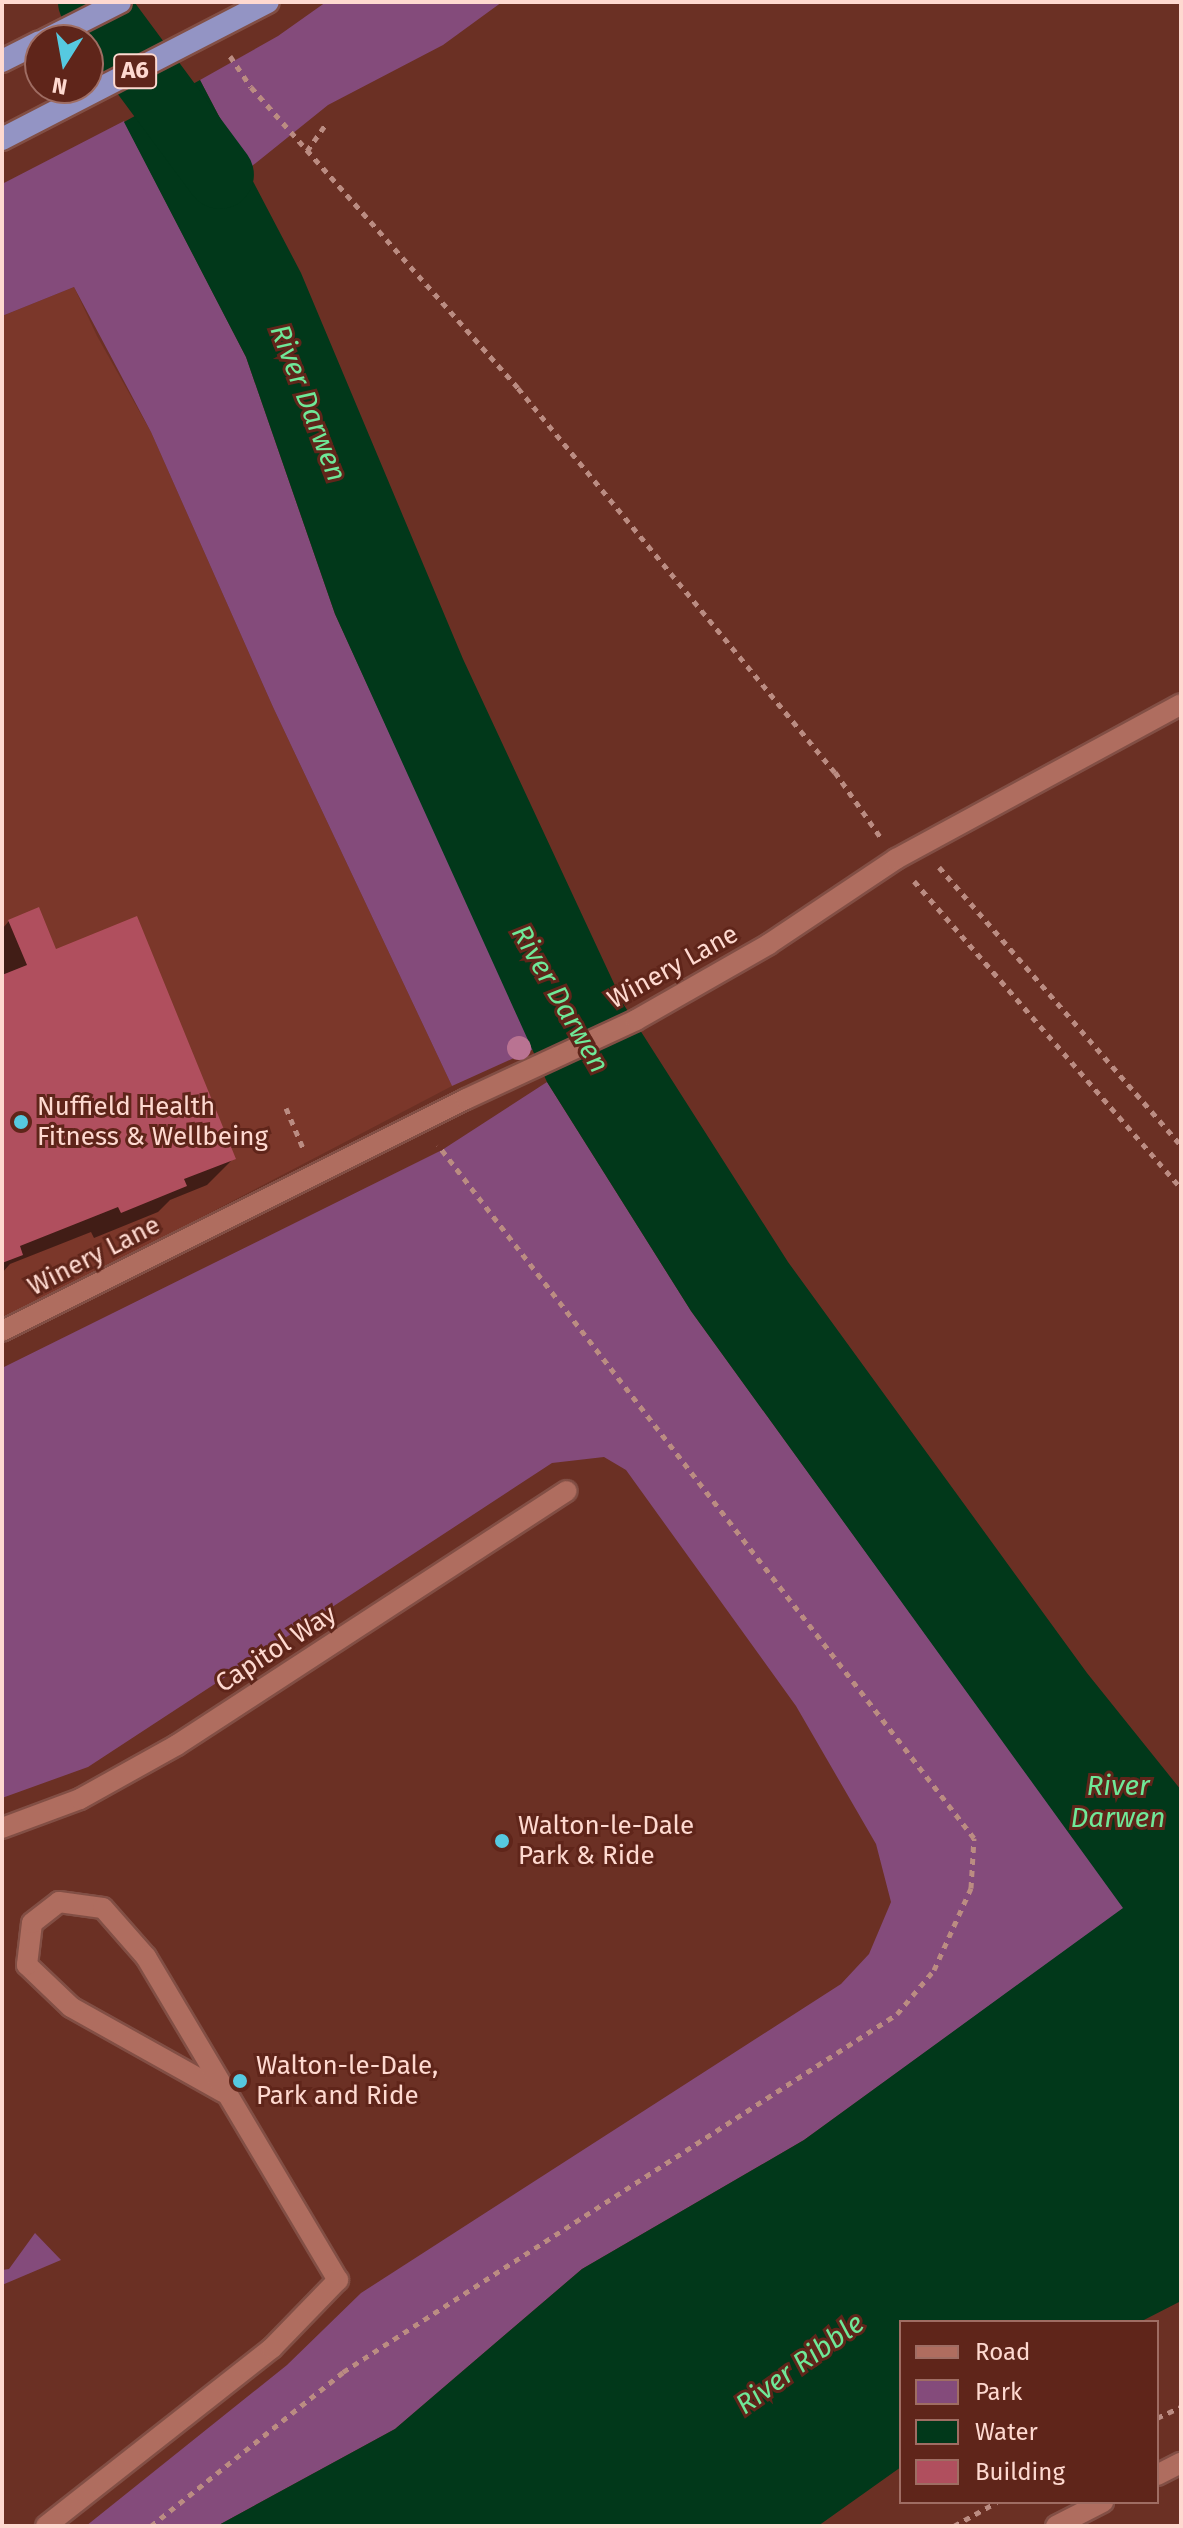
<!DOCTYPE html>
<html>
<head>
<meta charset="utf-8">
<style>
  body { margin:0 }
  #map { position:relative; width:1183px; height:2528px; overflow:hidden; background:#6b3024; font-family:"Fira Sans",sans-serif }
  div>[style] { position:absolute }
  .built>* { inset:0; background:#7b372a }
  .green>* { inset:0; background:#844b7b }
  .water>* { inset:0; background:#01381a }
  .shadow>* { inset:0; background:#0007 }
  .river>* { height:68px; margin:-34px; padding:0 34px; transform-origin:34px; border-radius:34px; background:#01381a }
  .building>* { inset:0; background:#b04f5e }
  .path>* { height:5px; margin-top:-2.5px; transform-origin:0; background:repeating-linear-gradient(90deg,#bb8c82 0 6px,transparent 0 12px) }
  .roads { filter:drop-shadow(2px 0 #824f45) drop-shadow(-2px 0 #824f45) drop-shadow(0 2px #824f45) drop-shadow(0 -2px #824f45) }
  .service>* { height:20px; margin:-10px; padding:0 10px; transform-origin:10px; border-radius:10px; background:#af6d5f }
  .minor>* { height:20px; margin:-10px; padding:0 10px; transform-origin:10px; border-radius:10px; background:#af6d5f }
  .trunk>* { height:22px; margin:-11px; padding:0 11px; transform-origin:11px; border-radius:11px; background:#9394c4 }
  .bridges { filter:drop-shadow(2px 0 #824f45) drop-shadow(-2px 0 #824f45) drop-shadow(0 2px #824f45) drop-shadow(0 -2px #824f45) }
  .trunk-bridge>* { height:22px; margin:-11px; padding:0 11px; transform-origin:11px; border-radius:11px; background:#9394c4 }
  .trees>* { width:24px; height:24px; margin:-12px; border-radius:50%; background:#b97392 }
  .dots>* { width:22px; height:22px; translate:-50% -50%; box-sizing:border-box; border:4px solid #5f251a; border-radius:50% }
  span { translate:-50% -50%; white-space:nowrap; text-align:center; line-height:1.15; -webkit-text-stroke:6px #5f251a; paint-order:stroke }
  .shield-label span { padding:2px 6px; background:#5f251a; border:2px solid; border-radius:6px; -webkit-text-stroke-width:0 }
  .shield-label { font-size:24px; color:#fed9d0; font-weight:700 }
  .street-label { font-size:26px; color:#fed9d0 }
  .poi-label { font-size:26px; color:#fed9d0 }
  .left { translate:0 -50%; text-align:left }
  .water-label { font-size:28px; color:#6fe898; font-style:italic }
  .frame { position:absolute; inset:0; border:4px solid #fed9d0; pointer-events:none }
  .legend { position:absolute; left:899px; top:2320px; width:260px; height:184px; box-sizing:border-box; background:#5f251a; border:2px solid #9f6d63; margin:0; padding:10px 14px; list-style:none; font-size:24px; color:#fed9d0 }
  .legend li { display:flex; align-items:center; gap:16px; height:40px }
  .legend b { width:40px; border:2px solid #9f6d63 }
  .north { position:absolute; left:24px; top:24px; width:80px; height:80px; box-sizing:border-box; background:#5f251a; border:2px solid #9f6d63; border-radius:50%; rotate:191deg; font-size:22px; font-weight:700; line-height:32px; text-align:center; color:#fed9d0 }
  .north::after { content:''; display:block; margin:auto; width:28px; height:36px; background:#56c9e0; clip-path:polygon(50% 0,100% 100%,50% 72%,0 100%) }
</style>
</head>
<body>
<div id="map">
  <div class="built">
    <i style="clip-path:polygon(74px 287px,97px 336px,151px 432px,273px 707px,452px 1086px,2px 1322px,2px 316px)"></i>
  </div>
  <div class="green">
    <i style="clip-path:polygon(326px 2px,502px 2px,443px 45px,328px 105px,247px 170px,200px 80px,278px 36px)"></i>
    <i style="clip-path:polygon(124px 121px,246px 357px,335px 614px,534px 1049px,452px 1086px,273px 707px,151px 432px,74px 287px,2px 316px,2px 184px)"></i>
    <i style="clip-path:polygon(547px 1082px,691px 1311px,1124px 1908px,804px 2140px,582px 2269px,395px 2429px,217px 2526px,86px 2526px,287px 2365px,361px 2293px,841px 1984px,869px 1954px,891px 1902px,876px 1844px,796px 1706px,626px 1470px,604px 1457px,552px 1463px,88px 1767px,2px 1798px,2px 1368px,442px 1150px)"></i>
    <i style="clip-path:polygon(35px 2233px,61px 2260px,2px 2285px,2px 2270px,9px 2269px)"></i>
  </div>
  <div class="water">
    <i style="clip-path:polygon(200px 80px,301px 273px,463px 659px,624px 1005px,788px 1262px,1087px 1673px,1181px 1790px,1181px 2301px,1140px 2322px,901px 2322px,901px 2467px,818px 2526px,217px 2526px,395px 2429px,582px 2269px,804px 2140px,1123px 1908px,691px 1311px,547px 1082px,335px 614px,246px 357px,124px 122px)"></i>
  </div>
  <div class="shadow">
    <i style="clip-path:polygon(9px 921px,55px 952px,233px 1159px,207px 1185px,170px 1200px,158px 1212px,94px 1238px,91px 1232px,10px 1264px,2px 1273px,2px 929px)"></i>
  </div>
  <div class="river">
    <i style="left:92px;top:2px;width:215px;rotate:53.5deg"></i>
  </div>
  <div class="building">
    <i style="clip-path:polygon(39px 907px,56px 949px,137px 916px,236px 1159px,184px 1179px,187px 1186px,121px 1213px,118px 1207px,20px 1246px,23px 1255px,2px 1263px,2px 975px,27px 965px,8px 920px)"></i>
  </div>
  <div class="path">
    <i style="left:230px;top:56px;width:37px;rotate:56deg"></i>
    <i style="left:251px;top:87px;width:402px;rotate:48.4deg"></i>
    <i style="left:518px;top:388px;width:498px;rotate:50.5deg"></i>
    <i style="left:835px;top:772px;width:80px;rotate:55.1deg"></i>
    <i style="left:307px;top:151px;width:33px;rotate:-55deg"></i>
    <i style="left:939px;top:867px;width:369px;rotate:49deg"></i>
    <i style="left:914px;top:881px;width:407px;rotate:49deg"></i>
    <i style="left:286px;top:1108px;width:43px;rotate:67deg"></i>
    <i style="left:1157px;top:2418px;width:26px;rotate:-25deg"></i>
    <i style="left:151px;top:2526px;width:246px;rotate:-38.7deg"></i>
    <i style="left:343px;top:2372px;width:660px;rotate:-32.87deg"></i>
    <i style="left:897px;top:2014px;width:57px;rotate:-49.9deg"></i>
    <i style="left:934px;top:1970px;width:90px;rotate:-65.7deg"></i>
    <i style="left:971px;top:1888px;width:50px;rotate:-86.6deg"></i>
    <i style="left:974px;top:1838px;width:876px;rotate:-127.72deg"></i>
    <i style="left:954px;top:2526px;width:49px;rotate:-29.2deg"></i>
  </div>
  <div class="roads">
    <div class="service">
      <i style="left:223px;top:2092px;width:174px;rotate:-150.8deg"></i>
      <i style="left:71px;top:2007px;width:61px;rotate:-136.3deg"></i>
      <i style="left:27px;top:1965px;width:42px;rotate:-83.2deg"></i>
      <i style="left:32px;top:1923px;width:34px;rotate:-38deg"></i>
      <i style="left:59px;top:1902px;width:44px;rotate:7.8deg"></i>
      <i style="left:103px;top:1908px;width:65px;rotate:48.7deg"></i>
      <i style="left:146px;top:1957px;width:376px;rotate:59.3deg"></i>
    </div>
    <div class="minor">
      <i style="left:2px;top:1331px;width:519px;rotate:-26.57deg"></i>
      <i style="left:466px;top:1099px;width:187px;rotate:-24.9deg"></i>
      <i style="left:636px;top:1020px;width:153px;rotate:-29.7deg"></i>
      <i style="left:769px;top:944px;width:153px;rotate:-33.8deg"></i>
      <i style="left:896px;top:859px;width:324px;rotate:-28.5deg"></i>
      <i style="left:2px;top:1828px;width:83px;rotate:-20.4deg"></i>
      <i style="left:80px;top:1799px;width:111px;rotate:-29.1deg"></i>
      <i style="left:177px;top:1745px;width:465px;rotate:-33.1deg"></i>
      <i style="left:1157px;top:2475px;width:27px;rotate:-27deg"></i>
      <i style="left:46px;top:2526px;width:288px;rotate:-38.2deg"></i>
      <i style="left:272px;top:2348px;width:95px;rotate:-45.9deg"></i>
      <i style="left:1056px;top:2526px;width:53px;rotate:-27.1deg"></i>
    </div>
    <div class="trunk">
      <i style="left:45px;top:40px;width:84px;rotate:-26.9deg"></i>
      <i style="left:2px;top:61px;width:42px;rotate:-26.6deg"></i>
    </div>
  </div>
  <div class="bridges">
    <div class="trunk-bridge">
      <i style="left:2px;top:139px;width:299px;rotate:-27.3deg"></i>
    </div>
  </div>
  <div class="trees">
    <i style="left:519px;top:1048px"></i>
  </div>
  <div class="dots">
    <i style="left:21px;top:1122px;background:#56c9e0"></i>
    <i style="left:502px;top:1841px;background:#56c9e0"></i>
    <i style="left:240px;top:2081px;background:#56c9e0"></i>
  </div>
  <div class="shield-label">
    <span style="left:135px;top:71px">A6</span>
  </div>
  <div class="street-label">
    <span style="left:673px;top:967px;rotate:-29deg">Winery Lane</span>
    <span style="left:94px;top:1256px;rotate:-27deg">Winery Lane</span>
    <span style="left:276px;top:1649px;rotate:-33deg">Capitol Way</span>
  </div>
  <div class="poi-label">
    <span class="left" style="left:37px;top:1122px">Nuffield Health<br>Fitness &amp; Wellbeing</span>
    <span class="left" style="left:518px;top:1841px">Walton-le-Dale<br>Park &amp; Ride</span>
    <span class="left" style="left:256px;top:2081px">Walton-le-Dale,<br>Park and Ride</span>
  </div>
  <div class="water-label">
    <span style="left:308px;top:403px;rotate:69deg">River Darwen</span>
    <span style="left:560px;top:999px;rotate:60deg">River Darwen</span>
    <span style="left:1118px;top:1802px">River<br>Darwen</span>
    <span style="left:800px;top:2364px;rotate:-36deg">River Ribble</span>
  </div>
  <div class="frame"></div>
  <ul class="legend">
  <li><b style="height:10px;background:#af6d5f"></b>Road</li>
  <li><b style="height:22px;background:#844b7b"></b>Park</li>
  <li><b style="height:22px;background:#01381a"></b>Water</li>
  <li><b style="height:22px;background:#b04f5e"></b>Building</li>
  </ul>
  <div class="north">N</div>
</div>
</body>
</html>
